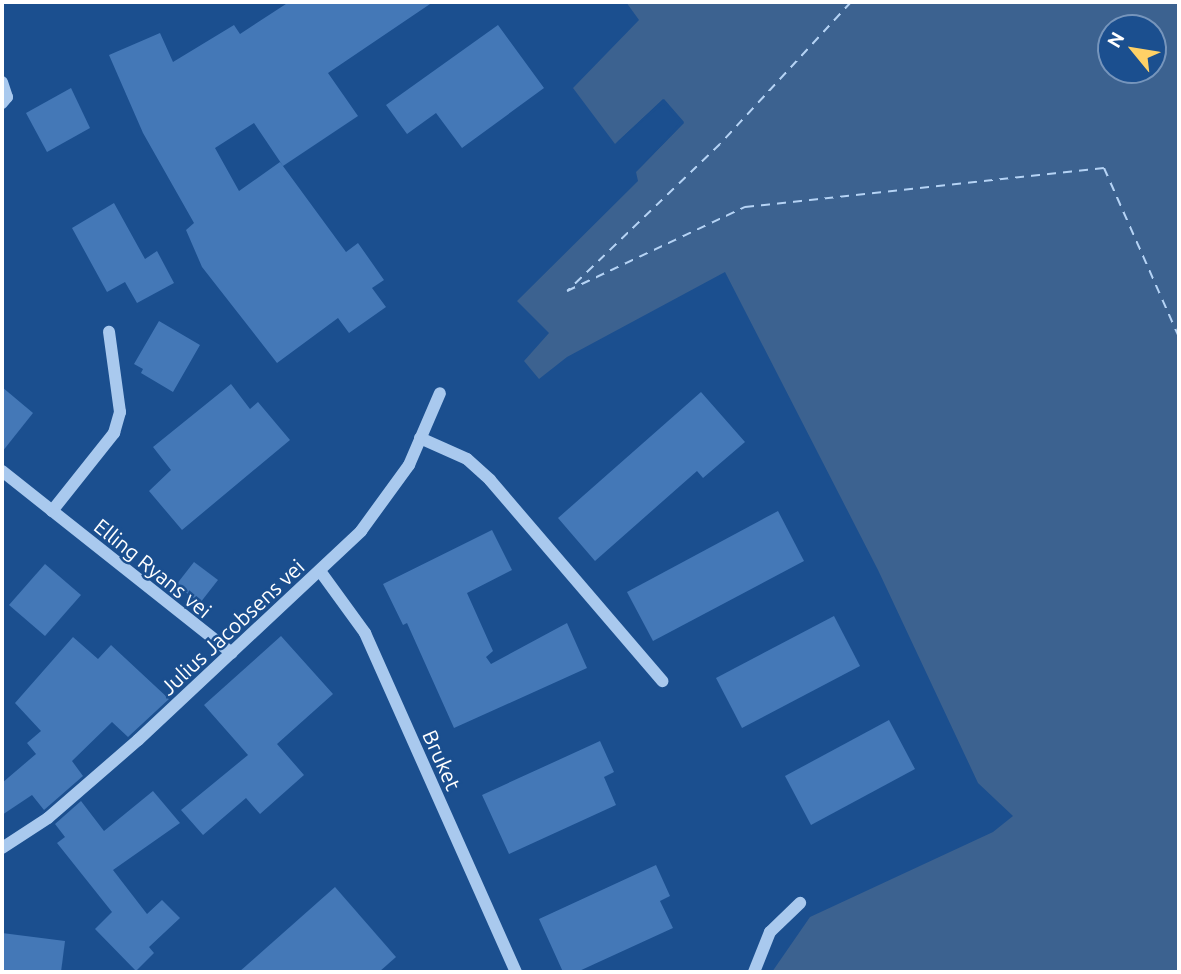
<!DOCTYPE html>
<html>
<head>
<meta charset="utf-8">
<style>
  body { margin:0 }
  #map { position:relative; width:1181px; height:974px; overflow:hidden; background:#1b4f8f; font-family:Ubuntu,sans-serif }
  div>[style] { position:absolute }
  .water>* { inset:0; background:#3c6290 }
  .pier>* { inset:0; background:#1b4f8f }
  .ferry>* { height:2px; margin-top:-1px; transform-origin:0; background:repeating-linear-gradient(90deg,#b5d3f5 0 9px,transparent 0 16px) }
  .building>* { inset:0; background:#4478b7 }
  .minor>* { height:12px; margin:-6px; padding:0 6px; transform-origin:6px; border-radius:6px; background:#a9c9ee }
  span { translate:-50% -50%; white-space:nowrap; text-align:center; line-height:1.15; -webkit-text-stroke:5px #1b4f8f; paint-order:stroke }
  .street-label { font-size:21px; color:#fff }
  .frame { position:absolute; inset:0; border:4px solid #fff; pointer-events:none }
  .north { position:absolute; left:1097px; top:14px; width:70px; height:70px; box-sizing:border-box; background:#1b4f8f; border:2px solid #7695bc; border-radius:50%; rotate:300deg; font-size:19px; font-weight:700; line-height:28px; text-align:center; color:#fff }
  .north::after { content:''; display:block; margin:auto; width:24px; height:32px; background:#ffd166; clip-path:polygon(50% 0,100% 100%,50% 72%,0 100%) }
</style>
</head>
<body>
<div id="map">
  <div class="water">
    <i style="clip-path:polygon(evenodd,626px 2px,1179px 2px,1179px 972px,772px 972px,810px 917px,993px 832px,1013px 816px,978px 783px,878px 570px,725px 272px,567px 357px,539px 379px,524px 361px,549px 333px,517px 301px,638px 181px,636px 172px,684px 123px,663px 99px,615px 144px,573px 88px,639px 20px,626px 2px,1111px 28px,1153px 28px,1153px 70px,1111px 70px,1111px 28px)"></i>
  </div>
  <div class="pier">
    <i style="clip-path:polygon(664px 99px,684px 122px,636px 172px,680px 122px,663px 104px,615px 144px)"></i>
  </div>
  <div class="ferry">
    <i style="left:851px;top:2px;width:193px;rotate:132.7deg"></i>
    <i style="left:720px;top:144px;width:212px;rotate:136.1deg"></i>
    <i style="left:567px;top:291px;width:197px;rotate:-25.3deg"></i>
    <i style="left:745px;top:207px;width:361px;rotate:-6.2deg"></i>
    <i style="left:1104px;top:168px;width:185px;rotate:66.1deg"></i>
  </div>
  <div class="building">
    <i style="clip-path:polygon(289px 2px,433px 2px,328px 73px,358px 116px,283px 166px,254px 123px,215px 148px,239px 191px,280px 162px,346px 252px,358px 243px,384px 280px,372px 288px,386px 307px,349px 333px,338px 318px,277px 363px,202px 267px,186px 230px,194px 223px,143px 133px,109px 55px,160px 33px,173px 62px,234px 25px,240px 34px)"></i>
    <i style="clip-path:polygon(498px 25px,544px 88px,462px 148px,436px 113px,407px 134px,386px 105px)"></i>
    <i style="clip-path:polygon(71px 88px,90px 128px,47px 152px,26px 113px)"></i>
    <i style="clip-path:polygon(114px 203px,145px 259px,157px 251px,174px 283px,137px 303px,125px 282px,107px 292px,72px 228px)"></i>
    <i style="clip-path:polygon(159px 321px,200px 345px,173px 392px,141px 373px,143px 369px,134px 364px)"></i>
    <i style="clip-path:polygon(231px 384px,250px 409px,258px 402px,290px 440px,182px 530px,149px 491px,171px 470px,153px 447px)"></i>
    <i style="clip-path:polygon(2px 387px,33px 413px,2px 452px)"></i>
    <i style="clip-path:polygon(701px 392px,745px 442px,703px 478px,697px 471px,595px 561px,558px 518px)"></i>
    <i style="clip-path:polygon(778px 511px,804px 561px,653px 641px,627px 592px)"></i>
    <i style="clip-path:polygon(492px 530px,512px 570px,467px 593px,493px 651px,486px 657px,491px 664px,567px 623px,587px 668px,454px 728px,407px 623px,403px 625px,383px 584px)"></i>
    <i style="clip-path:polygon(194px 562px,218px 580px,200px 603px,176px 585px)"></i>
    <i style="clip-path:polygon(45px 564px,81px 595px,45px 636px,9px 605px)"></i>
    <i style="clip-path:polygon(834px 616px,860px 666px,742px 728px,716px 678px)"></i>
    <i style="clip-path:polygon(281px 636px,333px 694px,277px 744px,304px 775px,260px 814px,246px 798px,203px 835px,181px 810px,248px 755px,204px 705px)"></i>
    <i style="clip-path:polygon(73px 637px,98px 659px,111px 645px,169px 699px,128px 737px,112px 722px,72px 761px,83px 776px,44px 810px,32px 795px,2px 815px,2px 783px,36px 754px,27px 743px,41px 731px,15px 703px)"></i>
    <i style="clip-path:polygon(889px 720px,915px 769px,811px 825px,785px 776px)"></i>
    <i style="clip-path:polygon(600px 741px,614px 772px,604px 777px,616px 805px,509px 854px,482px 795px)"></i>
    <i style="clip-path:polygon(153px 791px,180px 823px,113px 870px,147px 914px,162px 900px,180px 918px,149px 947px,154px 953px,136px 971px,95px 929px,112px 912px,57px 843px,65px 837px,55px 824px,81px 801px,104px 831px)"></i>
    <i style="clip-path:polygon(656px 865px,670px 896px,660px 901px,673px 928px,577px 972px,563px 972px,539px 919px)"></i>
    <i style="clip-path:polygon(335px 887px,396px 957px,379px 972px,239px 972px)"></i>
    <i style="clip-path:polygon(2px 933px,65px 941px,61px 972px,2px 972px)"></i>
  </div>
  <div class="minor">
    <i style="left:2px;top:82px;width:16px;rotate:72deg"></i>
    <i style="left:7px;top:97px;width:8px;rotate:130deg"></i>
    <i style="left:420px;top:438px;width:51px;rotate:24.1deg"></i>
    <i style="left:467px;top:459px;width:31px;rotate:42deg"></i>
    <i style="left:490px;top:480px;width:265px;rotate:49.4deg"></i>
    <i style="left:2px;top:471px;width:293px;rotate:38.4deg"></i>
    <i style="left:52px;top:511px;width:100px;rotate:-51.5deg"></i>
    <i style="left:114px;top:433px;width:22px;rotate:-74deg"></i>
    <i style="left:120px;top:412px;width:81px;rotate:-97.8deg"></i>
    <i style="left:320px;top:571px;width:77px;rotate:54deg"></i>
    <i style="left:365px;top:633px;width:371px;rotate:66deg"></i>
    <i style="left:2px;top:848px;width:55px;rotate:-33.1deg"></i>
    <i style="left:48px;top:818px;width:119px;rotate:-40.9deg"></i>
    <i style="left:138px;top:740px;width:306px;rotate:-43.1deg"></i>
    <i style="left:361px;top:531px;width:82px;rotate:-54deg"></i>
    <i style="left:409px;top:465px;width:78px;rotate:-66.7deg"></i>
    <i style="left:754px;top:972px;width:43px;rotate:-68.2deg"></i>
    <i style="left:770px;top:932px;width:42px;rotate:-44deg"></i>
  </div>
  <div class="street-label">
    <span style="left:153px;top:568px;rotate:39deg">Elling Ryans vei</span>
    <span style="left:232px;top:627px;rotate:-43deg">Julius Jacobsens vei</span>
    <span style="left:442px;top:760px;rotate:66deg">Bruket</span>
  </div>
  <div class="frame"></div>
  <div class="north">N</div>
</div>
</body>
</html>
